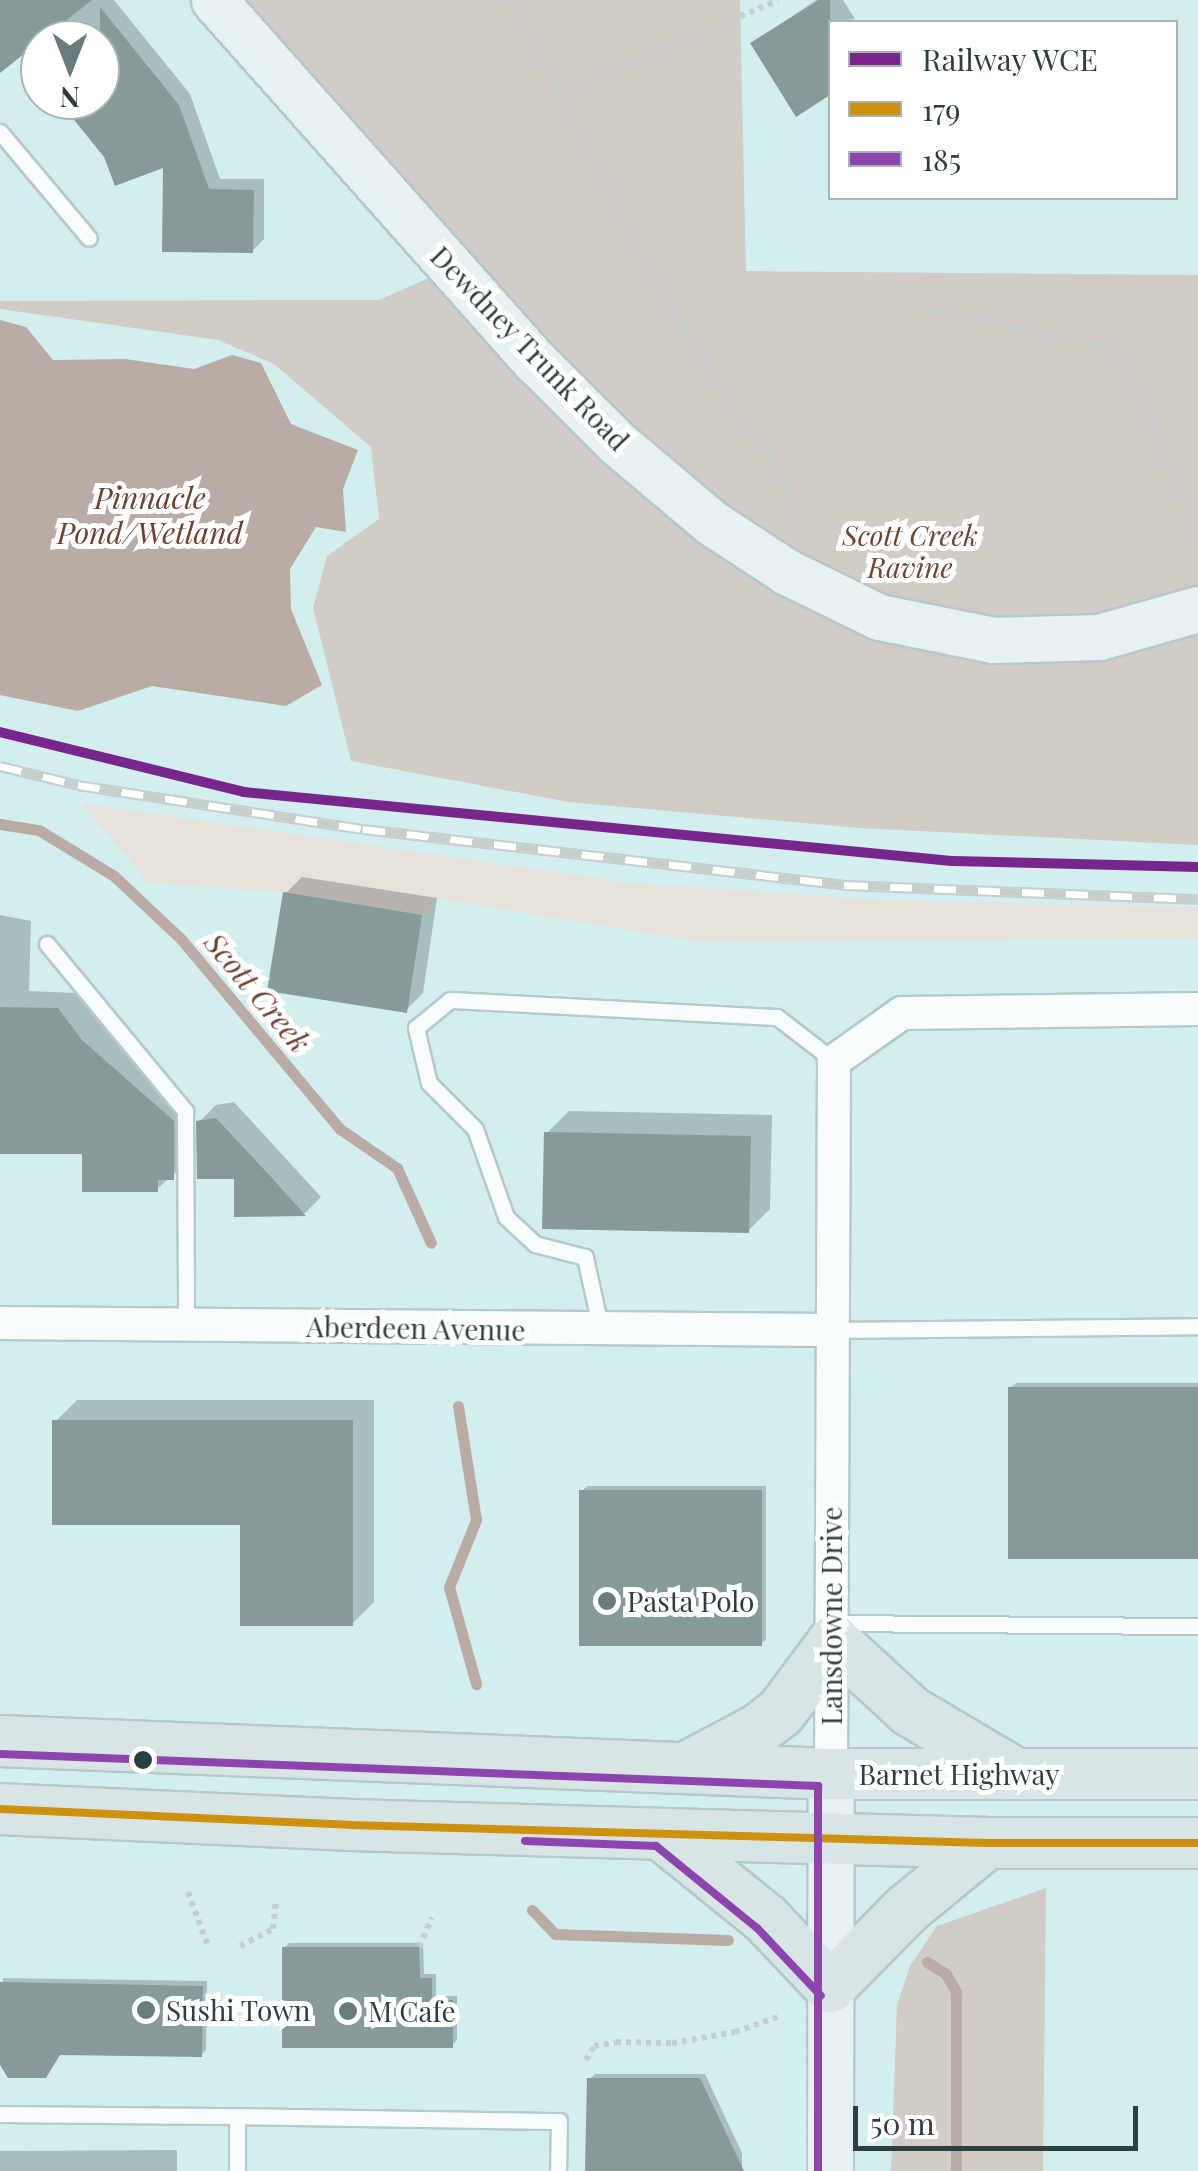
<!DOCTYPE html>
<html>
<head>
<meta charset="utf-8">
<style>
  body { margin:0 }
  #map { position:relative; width:1198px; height:2171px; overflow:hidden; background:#d3eeee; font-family:"Playfair Display",serif }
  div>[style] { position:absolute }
  .green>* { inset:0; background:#e5e1db }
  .forest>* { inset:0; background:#d2ccc6 }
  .water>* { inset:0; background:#baaca4 }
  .shadow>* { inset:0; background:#0003 }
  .stream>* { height:11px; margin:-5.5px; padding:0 5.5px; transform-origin:5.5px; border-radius:5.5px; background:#baaca4 }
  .building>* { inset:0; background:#869a9a }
  .path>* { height:6px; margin-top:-3px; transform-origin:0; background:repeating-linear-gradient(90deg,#c5cfcf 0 5px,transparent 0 10px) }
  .roads { filter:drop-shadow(2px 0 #b4c9c9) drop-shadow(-2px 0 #b4c9c9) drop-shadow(0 2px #b4c9c9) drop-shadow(0 -2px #b4c9c9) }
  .lane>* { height:15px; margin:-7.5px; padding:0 7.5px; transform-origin:7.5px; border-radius:7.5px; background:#f8fcfc }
  .street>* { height:32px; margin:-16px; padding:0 16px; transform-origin:16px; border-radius:16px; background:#f8fcfc }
  .secondary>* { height:45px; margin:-22.5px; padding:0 22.5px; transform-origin:22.5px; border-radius:22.5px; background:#e8f1f1 }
  .primary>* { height:50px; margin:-25px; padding:0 25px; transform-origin:25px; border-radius:25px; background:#d8e5e5 }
  .rail>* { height:11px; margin-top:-5.5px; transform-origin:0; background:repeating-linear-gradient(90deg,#fff 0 22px,#c6cece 0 44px); box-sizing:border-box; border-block:2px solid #c6cece }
  .bus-1>* { height:8px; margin:-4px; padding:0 4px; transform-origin:4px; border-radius:4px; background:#ce910d }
  .bus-2>* { height:8px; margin:-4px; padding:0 4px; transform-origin:4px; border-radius:4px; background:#8e44ad }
  .rail-1>* { height:10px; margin:-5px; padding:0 5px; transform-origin:5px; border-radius:5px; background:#77278b }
  .dots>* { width:28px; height:28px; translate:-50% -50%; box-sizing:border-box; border:5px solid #fff; border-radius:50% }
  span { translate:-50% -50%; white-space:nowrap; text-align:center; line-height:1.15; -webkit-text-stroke:10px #fff; paint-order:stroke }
  .street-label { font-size:28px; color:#2c3f40 }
  .park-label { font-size:28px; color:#724331; font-style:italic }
  .poi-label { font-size:28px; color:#2c3f40 }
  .left { translate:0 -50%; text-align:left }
  .water-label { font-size:30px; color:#6f402e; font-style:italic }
  .legend { position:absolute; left:828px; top:20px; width:350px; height:180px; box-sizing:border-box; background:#fff; border:2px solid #abb2b3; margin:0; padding:12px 18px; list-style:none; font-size:30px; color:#2c3f40 }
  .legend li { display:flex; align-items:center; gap:20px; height:50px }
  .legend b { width:50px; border:2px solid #abb2b3 }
  .north { position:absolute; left:20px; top:20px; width:100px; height:100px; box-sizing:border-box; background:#fff; border:2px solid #abb2b3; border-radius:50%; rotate:180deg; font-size:28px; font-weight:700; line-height:40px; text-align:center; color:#2c3f40 }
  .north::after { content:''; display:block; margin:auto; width:35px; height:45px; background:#667c7d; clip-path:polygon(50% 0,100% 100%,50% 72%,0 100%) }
  .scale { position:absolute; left:853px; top:2106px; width:285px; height:45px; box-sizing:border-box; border:5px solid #2c3f40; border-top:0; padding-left:12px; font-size:30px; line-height:35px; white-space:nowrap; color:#2c3f40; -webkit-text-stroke:8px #fff; paint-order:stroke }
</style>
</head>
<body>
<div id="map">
  <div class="green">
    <i style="clip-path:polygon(81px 803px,631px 883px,880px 900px,1198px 907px,1198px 939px,700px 942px,440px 899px,422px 915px,283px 892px,149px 883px)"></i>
  </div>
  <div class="forest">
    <i style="clip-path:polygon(242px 0,740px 0,746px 271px,1198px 275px,1198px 845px,860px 828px,569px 802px,351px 761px,313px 608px,327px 556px,379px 519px,371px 447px,274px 364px,218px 340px,0 309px,0 301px,379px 300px,451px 268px)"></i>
    <i style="clip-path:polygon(1046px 1888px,1043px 2171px,891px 2171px,897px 2005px,910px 1966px,937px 1926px)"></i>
  </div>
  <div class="water">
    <i style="clip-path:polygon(0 320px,26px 327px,53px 360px,125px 359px,194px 369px,232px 355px,261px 363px,291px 424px,358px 450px,343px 489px,346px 532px,316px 527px,290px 569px,291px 609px,322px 685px,286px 706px,152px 686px,78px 711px,0 695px)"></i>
  </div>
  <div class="shadow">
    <i style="clip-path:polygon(0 0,114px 0,190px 94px,220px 179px,264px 179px,264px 239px,252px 251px,166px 164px,106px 156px,61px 100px,100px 100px,100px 40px,40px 40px,40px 73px,23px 52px,0 70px)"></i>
    <i style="clip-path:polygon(816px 0,843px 0,855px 19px,830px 22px,830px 39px,822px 44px,830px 49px,830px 92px,797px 113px,753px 43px)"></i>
    <i style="clip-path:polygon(302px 877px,437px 898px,423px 993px,406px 1010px,285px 894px)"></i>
    <i style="clip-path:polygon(0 915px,31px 921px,29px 991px,76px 993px,99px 1023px,190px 1104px,190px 1160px,157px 1189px,85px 1152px,0 1152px)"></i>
    <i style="clip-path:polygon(234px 1102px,321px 1197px,305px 1213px,237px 1214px,237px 1176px,199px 1122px,216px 1105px)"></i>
    <i style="clip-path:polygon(569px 1111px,772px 1115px,770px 1209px,748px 1231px,547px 1133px)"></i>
    <i style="clip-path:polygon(1016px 1383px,1198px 1383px,1198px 1557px,1010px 1388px)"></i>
    <i style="clip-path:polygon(77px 1400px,374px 1400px,374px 1602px,352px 1624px,242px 1523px,55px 1422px)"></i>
    <i style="clip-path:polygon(587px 1486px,766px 1486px,766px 1639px,761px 1644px,582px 1491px)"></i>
    <i style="clip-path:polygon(289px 1943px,423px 1943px,424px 1974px,436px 1974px,436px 1996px,457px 1996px,457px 2040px,452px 2045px,284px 1948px)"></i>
    <i style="clip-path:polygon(3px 1978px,207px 1981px,206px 2050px,201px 2055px,61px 2053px,0 2060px)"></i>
    <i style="clip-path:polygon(595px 2074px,705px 2074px,742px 2153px,742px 2171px,588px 2171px,590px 2079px)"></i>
    <i style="clip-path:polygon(177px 2150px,177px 2171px,0 2171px,0 2151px)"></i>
  </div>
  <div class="stream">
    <i style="left:0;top:824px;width:39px;rotate:9deg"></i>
    <i style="left:39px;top:830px;width:88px;rotate:31.5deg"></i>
    <i style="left:114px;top:876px;width:92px;rotate:43.2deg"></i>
    <i style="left:181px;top:939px;width:248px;rotate:50.1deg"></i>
    <i style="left:340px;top:1129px;width:69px;rotate:34.4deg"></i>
    <i style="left:397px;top:1168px;width:82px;rotate:65.6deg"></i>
    <i style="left:458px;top:1406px;width:115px;rotate:81deg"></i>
    <i style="left:476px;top:1520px;width:72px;rotate:111.9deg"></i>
    <i style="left:449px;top:1587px;width:101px;rotate:74.4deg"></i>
    <i style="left:532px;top:1910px;width:33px;rotate:46deg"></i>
    <i style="left:555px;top:1934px;width:173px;rotate:2deg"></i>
    <i style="left:927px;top:1962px;width:22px;rotate:32deg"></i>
    <i style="left:946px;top:1974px;width:21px;rotate:61deg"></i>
    <i style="left:956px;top:1992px;width:179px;rotate:90deg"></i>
  </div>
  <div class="building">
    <i style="clip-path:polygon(0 0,92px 0,0 73px)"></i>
    <i style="clip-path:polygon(819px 0,830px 0,830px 95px,796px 117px,750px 43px)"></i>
    <i style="clip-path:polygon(100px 7px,179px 105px,209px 189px,254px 190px,253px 253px,162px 252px,163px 168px,115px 186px,104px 157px,58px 100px,100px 100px)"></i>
    <i style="clip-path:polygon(283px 892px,422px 915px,407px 1013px,267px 991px)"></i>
    <i style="clip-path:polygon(0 1007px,58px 1008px,82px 1040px,174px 1121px,174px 1180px,158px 1180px,158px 1192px,82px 1192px,82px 1154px,0 1154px)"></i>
    <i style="clip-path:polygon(216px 1118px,272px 1178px,306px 1216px,234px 1217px,234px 1179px,197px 1179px,196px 1121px)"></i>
    <i style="clip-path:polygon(544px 1132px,751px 1136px,749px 1233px,542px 1229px)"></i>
    <i style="clip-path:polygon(1008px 1387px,1198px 1387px,1198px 1559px,1008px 1559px)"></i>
    <i style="clip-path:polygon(52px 1420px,353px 1420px,353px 1626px,240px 1626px,240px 1525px,52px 1525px)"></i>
    <i style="clip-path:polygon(579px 1490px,762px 1490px,762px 1646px,579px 1646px)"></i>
    <i style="clip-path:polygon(282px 1947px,419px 1947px,420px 1978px,432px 1978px,432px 2000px,453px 2000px,453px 2048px,282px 2048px)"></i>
    <i style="clip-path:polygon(0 1982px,203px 1986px,202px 2057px,60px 2055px,46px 2078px,8px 2078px,0 2065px)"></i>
    <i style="clip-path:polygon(587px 2078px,700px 2078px,744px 2171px,585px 2171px)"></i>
  </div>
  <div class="path">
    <i style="left:510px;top:0;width:333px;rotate:62.8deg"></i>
    <i style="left:662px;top:296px;width:132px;rotate:58deg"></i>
    <i style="left:732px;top:408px;width:80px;rotate:52.1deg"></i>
    <i style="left:781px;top:471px;width:62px;rotate:74.2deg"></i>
    <i style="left:556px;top:94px;width:241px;rotate:-22.9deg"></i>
    <i style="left:912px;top:306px;width:204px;rotate:11.9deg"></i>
    <i style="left:1112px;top:348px;width:78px;rotate:61.8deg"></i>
    <i style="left:1149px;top:417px;width:132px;rotate:68.3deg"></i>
    <i style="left:188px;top:1892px;width:58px;rotate:69.7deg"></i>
    <i style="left:240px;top:1946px;width:37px;rotate:-27deg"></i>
    <i style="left:273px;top:1929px;width:28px;rotate:-84deg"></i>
    <i style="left:419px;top:1947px;width:32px;rotate:-66deg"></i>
    <i style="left:586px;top:2060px;width:16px;rotate:-60deg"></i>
    <i style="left:594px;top:2046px;width:22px;rotate:-10deg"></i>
    <i style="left:616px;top:2042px;width:56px;rotate:1deg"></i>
    <i style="left:672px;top:2043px;width:64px;rotate:-9.9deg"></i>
    <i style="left:735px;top:2032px;width:45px;rotate:-19.7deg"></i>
  </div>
  <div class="roads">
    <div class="lane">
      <i style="left:0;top:132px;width:138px;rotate:50deg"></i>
      <i style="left:47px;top:944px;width:217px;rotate:50.4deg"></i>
      <i style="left:185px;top:1111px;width:215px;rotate:89.7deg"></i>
      <i style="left:601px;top:1330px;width:75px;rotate:-102.4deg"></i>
      <i style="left:585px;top:1257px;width:52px;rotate:-165.4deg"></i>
      <i style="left:535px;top:1244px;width:40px;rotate:-137deg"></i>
      <i style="left:506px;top:1217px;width:93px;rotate:-109.4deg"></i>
      <i style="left:475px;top:1129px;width:65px;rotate:-135deg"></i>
      <i style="left:429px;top:1083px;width:57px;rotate:-103.3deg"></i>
      <i style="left:416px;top:1028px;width:44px;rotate:-39.5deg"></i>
      <i style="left:450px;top:1000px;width:327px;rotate:3deg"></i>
      <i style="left:777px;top:1017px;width:72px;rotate:37.7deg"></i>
      <i style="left:832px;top:1330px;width:366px;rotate:-0.6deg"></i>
      <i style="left:834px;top:1623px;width:364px;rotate:0.5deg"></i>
      <i style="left:0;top:2114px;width:237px;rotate:0.5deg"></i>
      <i style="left:237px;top:2116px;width:55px;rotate:90deg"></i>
      <i style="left:237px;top:2116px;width:322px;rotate:0.9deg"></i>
      <i style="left:559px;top:2121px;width:50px;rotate:91.1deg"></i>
    </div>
    <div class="street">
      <i style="left:0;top:1323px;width:831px;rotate:0.48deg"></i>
      <i style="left:831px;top:1774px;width:713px;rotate:-89.76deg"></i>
      <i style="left:834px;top:1061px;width:83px;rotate:-35.2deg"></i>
      <i style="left:902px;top:1013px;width:296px;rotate:-0.8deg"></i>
    </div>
    <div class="secondary">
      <i style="left:214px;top:0;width:482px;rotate:48.4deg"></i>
      <i style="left:534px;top:360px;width:117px;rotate:45deg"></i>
      <i style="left:617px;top:443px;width:124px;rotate:40.1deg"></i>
      <i style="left:712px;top:523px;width:90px;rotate:33.2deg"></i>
      <i style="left:787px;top:572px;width:102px;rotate:26.1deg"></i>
      <i style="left:879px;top:617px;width:116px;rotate:11.4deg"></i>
      <i style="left:993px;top:640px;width:106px;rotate:-1.6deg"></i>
      <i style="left:1099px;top:637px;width:103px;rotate:-15.8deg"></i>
      <i style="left:830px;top:2171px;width:397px;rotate:-89.9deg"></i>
    </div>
    <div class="primary">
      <i style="left:0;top:1741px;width:832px;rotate:2.27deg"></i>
      <i style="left:831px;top:1774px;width:367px"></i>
      <i style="left:687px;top:1767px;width:81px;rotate:-27.8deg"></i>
      <i style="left:759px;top:1729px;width:28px;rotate:-38deg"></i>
      <i style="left:781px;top:1712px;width:89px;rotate:-53.3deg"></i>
      <i style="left:834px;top:1641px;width:103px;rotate:42.6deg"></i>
      <i style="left:910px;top:1711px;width:123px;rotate:30.7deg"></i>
      <i style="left:0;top:1809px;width:350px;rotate:2.6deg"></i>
      <i style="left:350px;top:1825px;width:637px;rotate:1.62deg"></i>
      <i style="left:987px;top:1843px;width:211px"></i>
      <i style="left:661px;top:1834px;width:135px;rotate:39deg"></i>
      <i style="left:766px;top:1919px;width:93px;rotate:46.7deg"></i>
      <i style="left:830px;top:1987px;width:110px;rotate:-45.4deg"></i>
      <i style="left:907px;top:1909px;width:104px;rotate:-39.5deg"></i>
    </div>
  </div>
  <div class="rail">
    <i style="left:0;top:766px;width:80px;rotate:13.7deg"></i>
    <i style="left:78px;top:785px;width:288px;rotate:8.8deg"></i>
    <i style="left:363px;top:829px;width:486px;rotate:6.6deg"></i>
    <i style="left:846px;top:885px;width:352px;rotate:2.3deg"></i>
  </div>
  <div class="bus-1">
    <i style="left:0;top:1809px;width:350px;rotate:2.6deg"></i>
    <i style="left:350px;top:1825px;width:637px;rotate:1.62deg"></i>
    <i style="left:987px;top:1843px;width:211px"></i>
  </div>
  <div class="bus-2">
    <i style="left:0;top:1754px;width:819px;rotate:2.24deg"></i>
    <i style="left:818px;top:1786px;width:385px;rotate:90deg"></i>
    <i style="left:525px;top:1841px;width:131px;rotate:2.2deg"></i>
    <i style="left:656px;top:1846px;width:130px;rotate:39.1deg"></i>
    <i style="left:757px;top:1928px;width:93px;rotate:46.7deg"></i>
  </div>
  <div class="rail-1">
    <i style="left:0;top:732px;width:251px;rotate:13.8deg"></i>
    <i style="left:244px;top:792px;width:711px;rotate:5.57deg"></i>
    <i style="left:952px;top:861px;width:246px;rotate:1.4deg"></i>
  </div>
  <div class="dots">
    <i style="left:607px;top:1601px;background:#667c7d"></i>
    <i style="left:143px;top:1760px;background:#2c3f40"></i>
    <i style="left:146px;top:2010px;background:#667c7d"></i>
    <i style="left:348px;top:2011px;background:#667c7d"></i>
  </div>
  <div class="street-label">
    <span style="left:530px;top:348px;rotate:46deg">Dewdney Trunk Road</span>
    <span style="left:416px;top:1328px;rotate:1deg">Aberdeen Avenue</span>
    <span style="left:831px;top:1616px;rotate:-90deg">Lansdowne Drive</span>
    <span style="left:959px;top:1774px">Barnet Highway</span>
  </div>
  <div class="park-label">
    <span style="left:910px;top:551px">Scott Creek<br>Ravine</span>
  </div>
  <div class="poi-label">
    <span class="left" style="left:627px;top:1601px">Pasta Polo</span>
    <span class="left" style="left:166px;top:2010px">Sushi Town</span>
    <span class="left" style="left:368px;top:2011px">M Cafe</span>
  </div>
  <div class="water-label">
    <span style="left:150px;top:514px">Pinnacle<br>Pond/Wetland</span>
    <span style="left:258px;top:992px;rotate:50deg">Scott Creek</span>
  </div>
  <ul class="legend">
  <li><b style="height:12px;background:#77278b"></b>Railway WCE</li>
  <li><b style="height:12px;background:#ce910d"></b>179</li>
  <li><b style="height:12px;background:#8e44ad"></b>185</li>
  </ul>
  <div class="north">N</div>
  <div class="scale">50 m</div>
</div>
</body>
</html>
